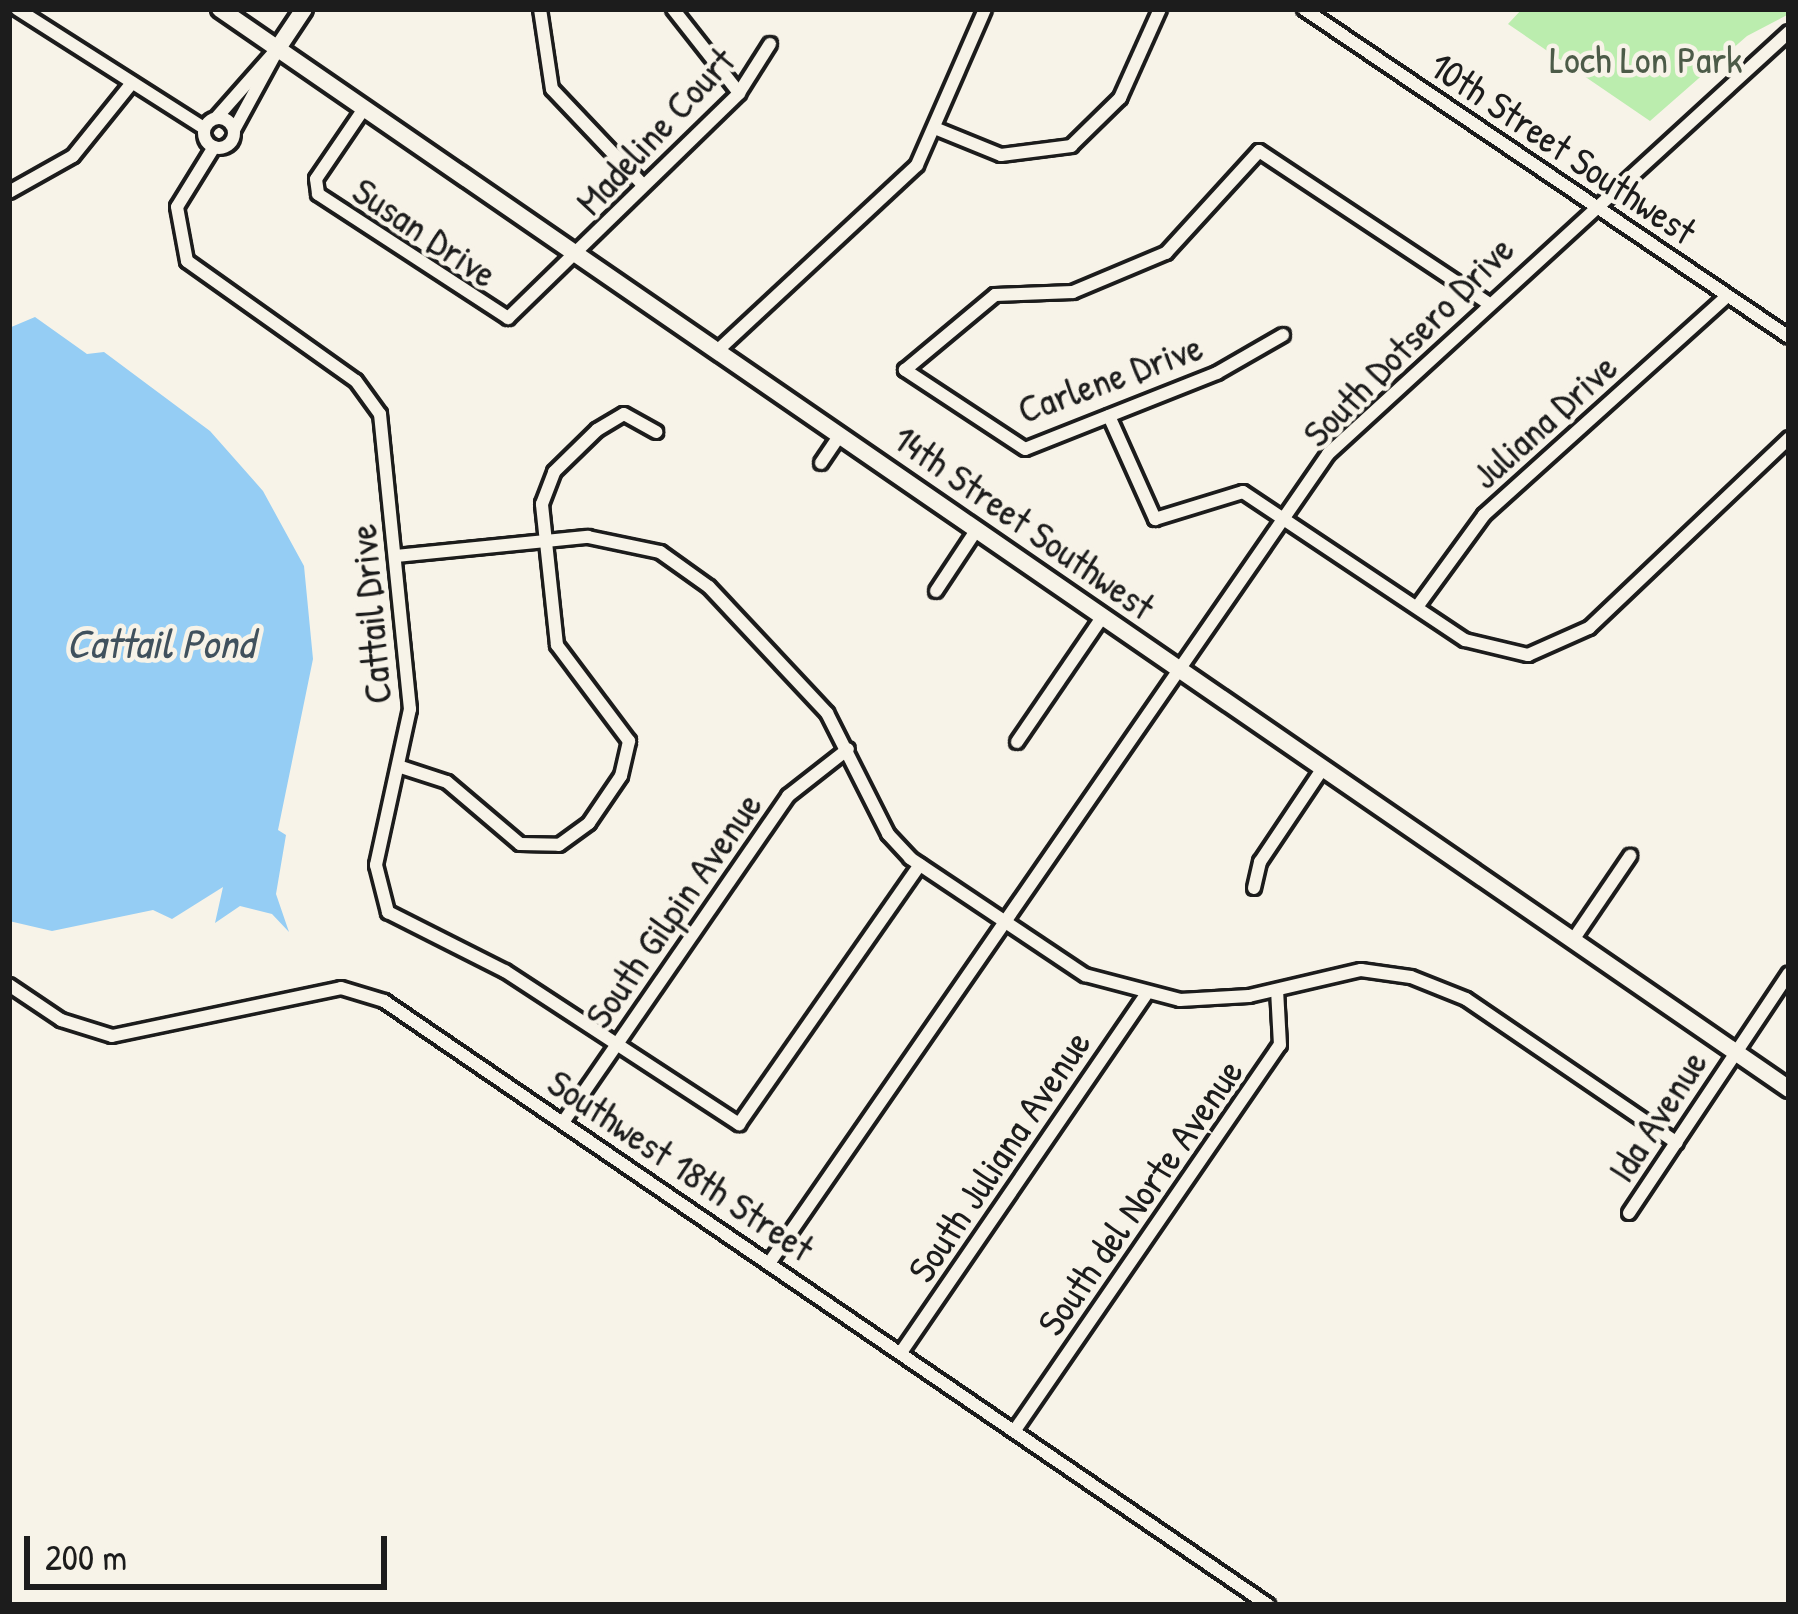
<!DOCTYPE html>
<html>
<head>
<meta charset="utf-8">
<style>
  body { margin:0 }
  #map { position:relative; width:1798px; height:1614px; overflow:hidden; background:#f7f3e8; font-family:"Patrick Hand",sans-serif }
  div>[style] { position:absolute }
  .green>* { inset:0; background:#bbedae }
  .water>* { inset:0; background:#95cdf4 }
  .roads { filter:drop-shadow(3px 0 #1c1c1c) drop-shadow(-3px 0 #1c1c1c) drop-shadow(0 3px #1c1c1c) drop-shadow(0 -3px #1c1c1c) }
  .street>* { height:12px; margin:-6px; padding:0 6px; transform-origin:6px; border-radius:6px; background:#f7f3e8 }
  .street>.ring { margin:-6px; padding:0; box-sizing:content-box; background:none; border:12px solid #f7f3e8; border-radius:50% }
  .secondary>* { height:16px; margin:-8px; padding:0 8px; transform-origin:8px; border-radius:8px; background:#f7f3e8 }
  span { translate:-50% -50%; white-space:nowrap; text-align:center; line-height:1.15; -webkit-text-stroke:9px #f7f3e8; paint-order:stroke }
  .park-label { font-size:39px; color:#4c5b48 }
  .street-label { font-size:39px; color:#1c1c1c }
  .water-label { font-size:42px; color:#40515d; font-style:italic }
  .frame { position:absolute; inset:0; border:12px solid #1c1c1c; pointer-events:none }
  .scale { position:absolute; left:24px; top:1536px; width:363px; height:54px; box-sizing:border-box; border:6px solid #1c1c1c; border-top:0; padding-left:15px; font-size:36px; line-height:42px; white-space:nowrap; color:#1c1c1c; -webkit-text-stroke:9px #f7f3e8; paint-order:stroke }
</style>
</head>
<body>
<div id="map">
  <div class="green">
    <i style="clip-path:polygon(1522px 9px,1789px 9px,1789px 14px,1747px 36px,1650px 121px,1508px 24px)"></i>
  </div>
  <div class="water">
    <i style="clip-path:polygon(35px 317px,87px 354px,104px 352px,210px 431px,263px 491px,304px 566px,313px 659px,278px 830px,286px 835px,276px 894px,289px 932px,272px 914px,240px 906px,215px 923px,223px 887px,172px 919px,153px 910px,52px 931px,9px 921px,9px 328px)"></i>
  </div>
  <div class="roads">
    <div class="street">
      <i style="left:17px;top:9px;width:222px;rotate:32.5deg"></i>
      <i style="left:540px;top:9px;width:81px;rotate:81.5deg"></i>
      <i style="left:552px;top:89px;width:131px;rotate:46.5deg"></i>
      <i style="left:673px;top:9px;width:107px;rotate:51.8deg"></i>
      <i style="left:1304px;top:9px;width:585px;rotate:34.07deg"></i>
      <i style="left:365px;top:107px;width:87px;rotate:124.2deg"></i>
      <i style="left:316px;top:179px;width:15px;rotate:82deg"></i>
      <i style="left:318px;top:194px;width:227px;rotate:33.1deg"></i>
      <i style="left:508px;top:318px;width:322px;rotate:-44.2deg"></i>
      <i style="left:739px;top:93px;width:58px;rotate:-57.7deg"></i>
      <i style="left:217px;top:117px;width:92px;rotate:-48.5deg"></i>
      <i class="ring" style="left:204px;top:118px;width:18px;height:18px"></i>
      <i style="left:937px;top:129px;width:69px;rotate:22.1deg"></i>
      <i style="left:1001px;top:155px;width:71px;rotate:-7.3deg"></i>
      <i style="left:1071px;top:146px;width:69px;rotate:-44.4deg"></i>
      <i style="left:1120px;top:98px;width:98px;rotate:-65.8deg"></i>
      <i style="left:234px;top:130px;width:92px;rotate:-61.5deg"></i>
      <i style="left:214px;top:147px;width:70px;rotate:121.7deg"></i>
      <i style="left:177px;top:207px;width:55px;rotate:79.5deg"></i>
      <i style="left:187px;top:261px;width:207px;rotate:35.4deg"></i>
      <i style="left:356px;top:381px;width:41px;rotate:54deg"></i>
      <i style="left:380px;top:414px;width:297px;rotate:84.2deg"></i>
      <i style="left:410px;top:709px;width:160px;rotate:102.3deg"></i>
      <i style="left:376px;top:865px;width:49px;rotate:75.7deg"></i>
      <i style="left:388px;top:912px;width:131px;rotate:26.8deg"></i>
      <i style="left:505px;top:971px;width:280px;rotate:33.2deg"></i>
      <i style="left:739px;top:1124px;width:316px;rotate:-55.1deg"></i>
      <i style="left:9px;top:192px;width:73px;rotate:-29.4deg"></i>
      <i style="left:73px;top:156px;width:94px;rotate:-51.1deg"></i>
      <i style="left:1283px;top:335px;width:76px;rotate:150.1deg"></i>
      <i style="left:1217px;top:373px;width:206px;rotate:158.4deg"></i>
      <i style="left:1025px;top:449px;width:144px;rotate:-146.6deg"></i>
      <i style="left:905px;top:370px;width:117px;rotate:-39.8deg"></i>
      <i style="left:995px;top:295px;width:78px;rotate:-2.2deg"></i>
      <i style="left:1073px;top:292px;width:101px;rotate:-22.8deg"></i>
      <i style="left:1166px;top:253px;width:138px;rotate:-47.6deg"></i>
      <i style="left:1259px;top:151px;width:273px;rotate:33.6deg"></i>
      <i style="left:717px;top:351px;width:273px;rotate:-42.9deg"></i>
      <i style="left:917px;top:165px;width:170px;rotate:-66.4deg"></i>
      <i style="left:1109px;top:416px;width:113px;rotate:65.9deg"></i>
      <i style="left:1155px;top:519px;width:92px;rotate:-17.1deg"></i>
      <i style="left:1243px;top:492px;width:267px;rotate:33.7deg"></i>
      <i style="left:1465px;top:640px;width:65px;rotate:13.4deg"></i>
      <i style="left:1528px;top:655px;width:67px;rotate:-23.9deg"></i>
      <i style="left:1589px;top:628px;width:276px;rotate:-43.5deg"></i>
      <i style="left:821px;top:463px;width:34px;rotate:-56deg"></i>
      <i style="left:396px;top:556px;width:193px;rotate:-5.7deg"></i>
      <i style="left:588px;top:537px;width:74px;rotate:11.8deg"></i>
      <i style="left:660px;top:552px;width:60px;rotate:35.5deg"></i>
      <i style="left:709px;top:587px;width:173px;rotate:46.9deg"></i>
      <i style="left:827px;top:713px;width:136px;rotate:63.2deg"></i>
      <i style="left:888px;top:834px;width:33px;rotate:47deg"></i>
      <i style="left:910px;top:858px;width:211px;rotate:33.8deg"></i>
      <i style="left:1085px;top:975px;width:98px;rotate:14.7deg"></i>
      <i style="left:1180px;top:1000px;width:69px;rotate:-3.3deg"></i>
      <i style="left:1249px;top:996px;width:115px;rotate:-13.1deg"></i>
      <i style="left:1361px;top:970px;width:50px;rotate:8deg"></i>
      <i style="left:1411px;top:977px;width:59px;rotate:21.8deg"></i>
      <i style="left:1466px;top:999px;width:255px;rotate:34.3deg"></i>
      <i style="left:936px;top:591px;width:74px;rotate:-56.5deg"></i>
      <i style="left:1417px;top:607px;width:114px;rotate:-53.9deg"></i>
      <i style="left:1484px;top:515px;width:327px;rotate:-42deg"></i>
      <i style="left:1017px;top:742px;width:153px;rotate:-55.7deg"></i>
      <i style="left:401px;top:767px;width:48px;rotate:18.1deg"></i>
      <i style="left:447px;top:782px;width:96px;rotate:40.3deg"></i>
      <i style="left:520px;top:844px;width:39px;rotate:1deg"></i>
      <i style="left:559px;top:845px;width:37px;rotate:-36deg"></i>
      <i style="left:589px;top:823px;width:57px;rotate:-55.8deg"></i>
      <i style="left:621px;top:776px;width:36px;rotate:-77deg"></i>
      <i style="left:629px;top:741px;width:120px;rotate:-126.9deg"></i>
      <i style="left:557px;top:645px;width:142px;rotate:-96.1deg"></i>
      <i style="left:542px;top:504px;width:34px;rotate:-69deg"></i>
      <i style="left:554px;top:472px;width:60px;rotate:-44.3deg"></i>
      <i style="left:597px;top:430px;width:31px;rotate:-31deg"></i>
      <i style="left:624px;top:414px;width:37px;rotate:29deg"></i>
      <i style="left:1254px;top:888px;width:27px;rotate:-77deg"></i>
      <i style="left:1260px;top:862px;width:113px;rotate:-56.2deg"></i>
      <i style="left:1573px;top:940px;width:102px;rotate:-55.8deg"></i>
      <i style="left:9px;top:985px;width:63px;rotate:33.9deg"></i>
      <i style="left:61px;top:1020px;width:53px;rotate:17.4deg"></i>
      <i style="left:112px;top:1036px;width:234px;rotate:-11.8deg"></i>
      <i style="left:341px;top:988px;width:45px;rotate:16.8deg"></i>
      <i style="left:384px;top:1001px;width:1071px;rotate:34.34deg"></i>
      <i style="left:564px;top:1121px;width:395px;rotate:-55.4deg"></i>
      <i style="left:788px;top:796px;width:76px;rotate:-38.1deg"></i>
      <i style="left:1629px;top:1213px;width:288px;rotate:-56.3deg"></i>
      <i style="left:770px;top:1262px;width:982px;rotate:-55.37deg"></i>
      <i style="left:1328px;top:454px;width:625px;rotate:-42.47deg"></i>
      <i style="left:902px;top:1351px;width:430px;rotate:-55.6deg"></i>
      <i style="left:1015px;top:1430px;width:467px;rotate:-55.5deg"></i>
      <i style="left:1280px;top:1045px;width:55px;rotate:-93.1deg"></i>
    </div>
    <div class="secondary">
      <i style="left:220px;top:9px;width:1905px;rotate:34.54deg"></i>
      <i style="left:278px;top:48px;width:47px;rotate:-56.3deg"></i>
    </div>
  </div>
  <div class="park-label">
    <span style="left:1646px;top:59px">Loch Lon Park</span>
  </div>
  <div class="street-label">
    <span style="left:655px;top:131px;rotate:-47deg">Madeline Court</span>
    <span style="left:1563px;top:148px;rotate:34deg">10th Street Southwest</span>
    <span style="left:425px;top:232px;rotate:34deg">Susan Drive</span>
    <span style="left:1408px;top:341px;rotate:-45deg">South Dotsero Drive</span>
    <span style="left:1110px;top:378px;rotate:-20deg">Carlene Drive</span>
    <span style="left:1544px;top:421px;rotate:-42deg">Juliana Drive</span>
    <span style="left:1024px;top:522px;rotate:35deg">14th Street Southwest</span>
    <span style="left:370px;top:614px;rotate:-95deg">Cattail Drive</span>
    <span style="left:673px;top:910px;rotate:-55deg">South Gilpin Avenue</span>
    <span style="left:1657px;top:1116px;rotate:-57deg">Ida Avenue</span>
    <span style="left:999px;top:1156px;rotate:-56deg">South Juliana Avenue</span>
    <span style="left:681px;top:1165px;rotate:34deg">Southwest 18th Street</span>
    <span style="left:1140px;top:1197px;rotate:-55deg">South del Norte Avenue</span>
  </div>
  <div class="water-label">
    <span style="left:160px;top:643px">Cattail Pond</span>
  </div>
  <div class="frame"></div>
  <div class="scale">200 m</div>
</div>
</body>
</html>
